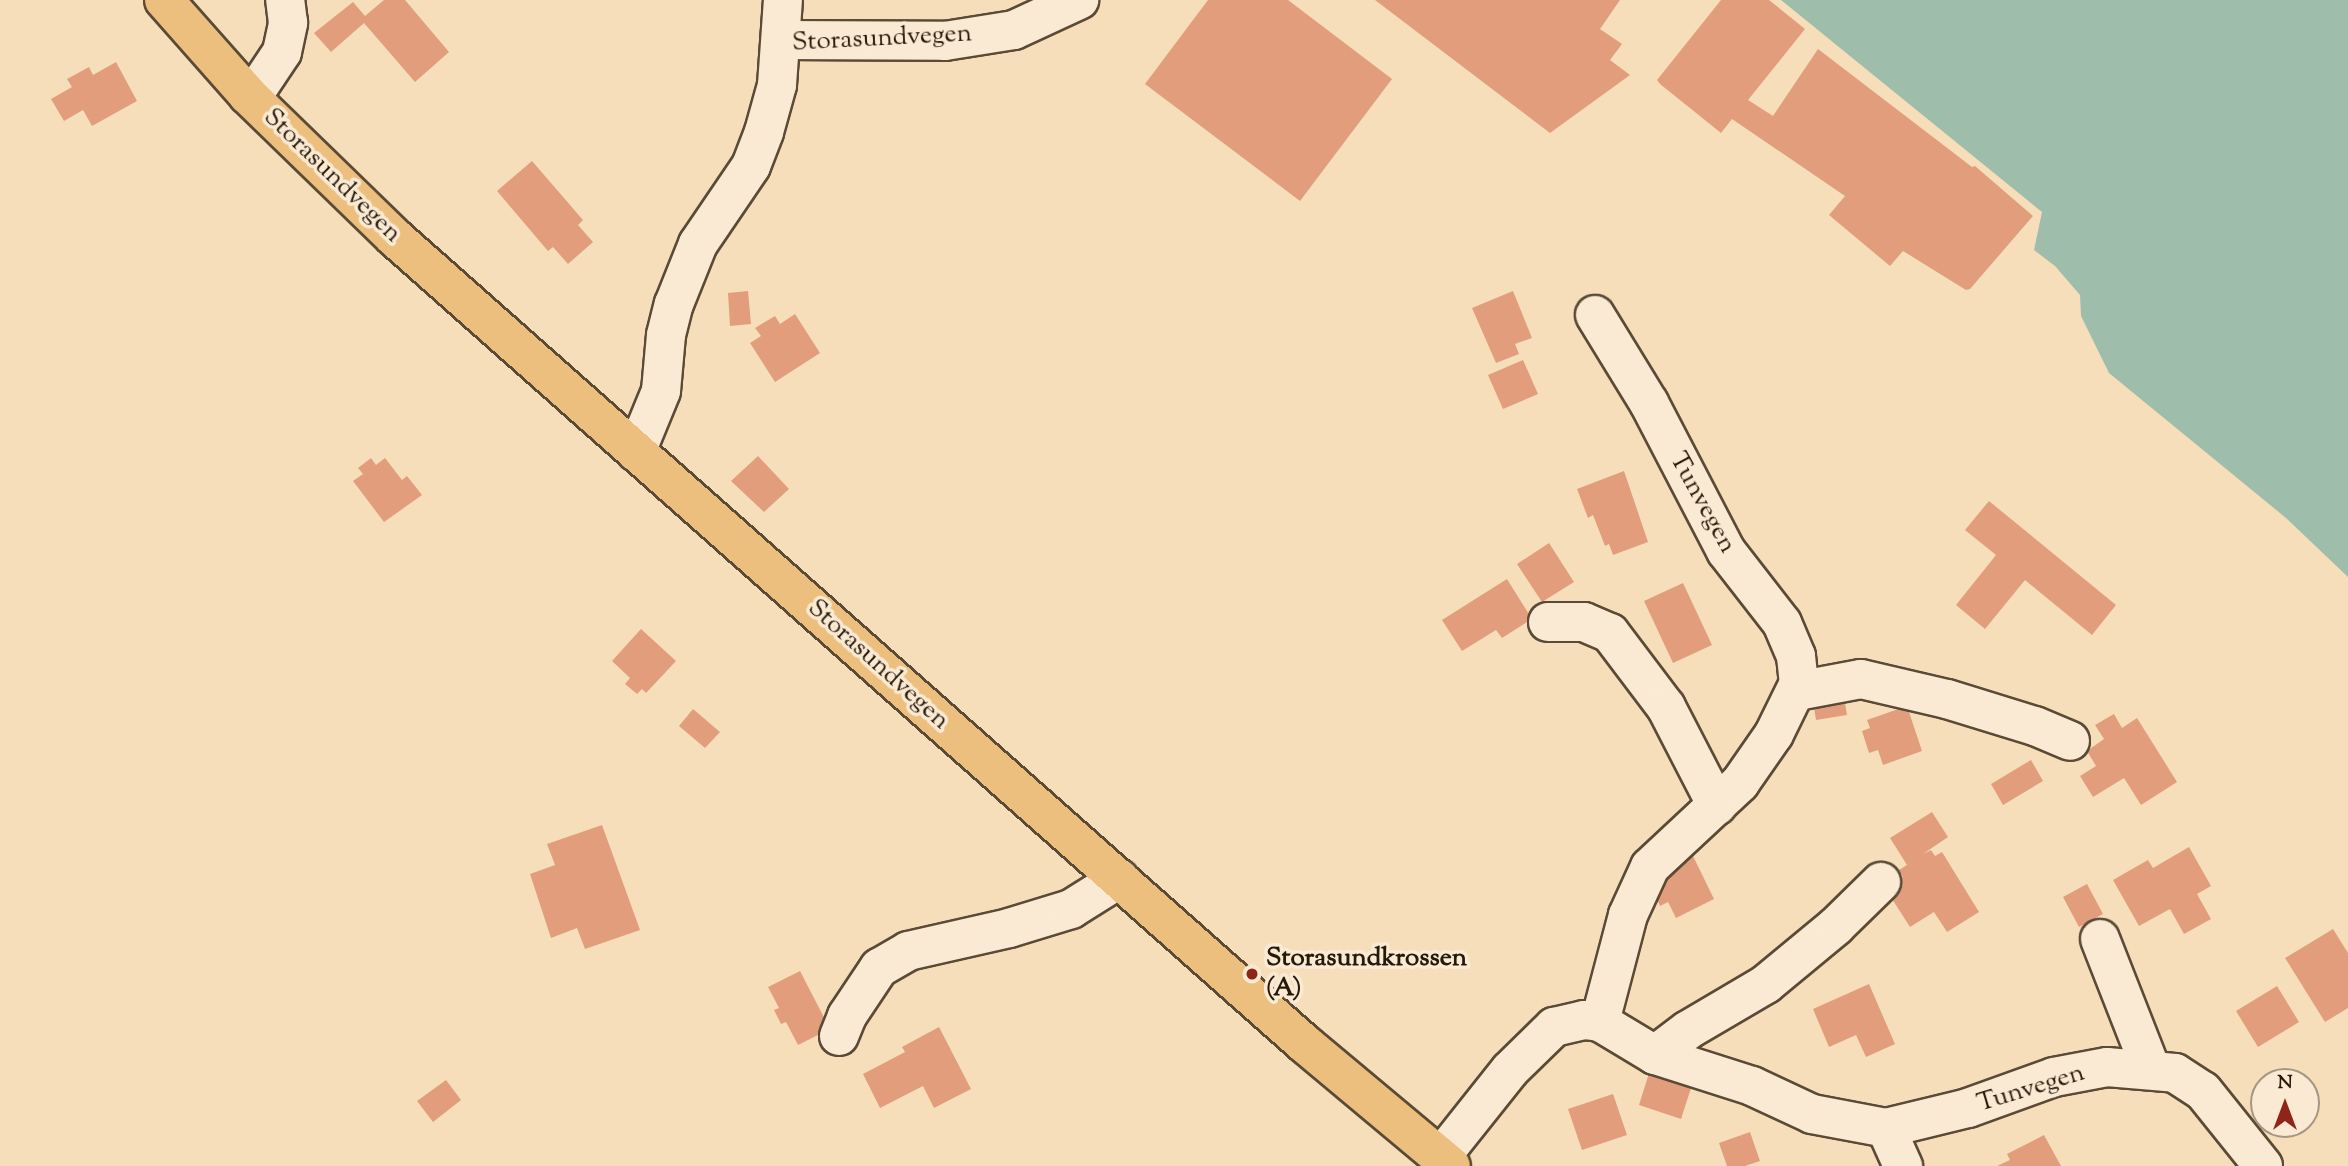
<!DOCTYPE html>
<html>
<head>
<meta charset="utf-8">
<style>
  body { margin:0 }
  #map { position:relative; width:2348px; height:1166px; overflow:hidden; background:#f7debb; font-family:"Sorts Mill Goudy",serif }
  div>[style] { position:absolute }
  .water>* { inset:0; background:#9ebdaa }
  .building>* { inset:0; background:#e19d7c }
  .roads { filter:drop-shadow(2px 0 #5a4a36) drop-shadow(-2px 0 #5a4a36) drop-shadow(0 2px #5a4a36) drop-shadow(0 -2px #5a4a36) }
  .minor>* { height:38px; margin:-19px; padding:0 19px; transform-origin:19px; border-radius:19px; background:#faead3 }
  .major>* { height:38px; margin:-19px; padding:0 19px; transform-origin:19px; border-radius:19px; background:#ecbf7e }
  .dots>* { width:19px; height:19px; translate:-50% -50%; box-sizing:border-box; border:4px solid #faead3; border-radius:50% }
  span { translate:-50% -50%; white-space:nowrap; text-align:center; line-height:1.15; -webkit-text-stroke:7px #faead3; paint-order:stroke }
  .street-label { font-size:26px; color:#25190a }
  .poi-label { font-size:26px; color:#25190a; font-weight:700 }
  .left { translate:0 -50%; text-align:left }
  .north { position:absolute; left:2250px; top:1068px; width:70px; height:70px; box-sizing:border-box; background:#faead3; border:2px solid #a59683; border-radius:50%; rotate:0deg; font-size:19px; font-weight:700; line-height:28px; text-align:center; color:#25190a }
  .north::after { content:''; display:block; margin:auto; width:24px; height:32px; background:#8f2418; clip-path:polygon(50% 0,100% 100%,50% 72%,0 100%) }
</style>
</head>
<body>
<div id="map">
  <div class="water">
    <i style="clip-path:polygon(1781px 0,2348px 0,2348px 577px,2286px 518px,2109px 373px,2081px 316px,2080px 295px,2055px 266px,2034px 250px,2042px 212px)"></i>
  </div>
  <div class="building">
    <i style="clip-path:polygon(384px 0,405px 0,449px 52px,415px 82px,364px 23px,331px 52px,314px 33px,353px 2px,365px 16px)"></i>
    <i style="clip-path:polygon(1208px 0,1288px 0,1392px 79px,1300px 201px,1145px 84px)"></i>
    <i style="clip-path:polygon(1375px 0,1620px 0,1600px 29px,1622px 44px,1610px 60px,1630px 75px,1550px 133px)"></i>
    <i style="clip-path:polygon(1721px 0,1769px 0,1805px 29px,1748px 100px,1773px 116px,1818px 49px,1972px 167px,1975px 166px,2033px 216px,1970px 289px,1966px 290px,1903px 251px,1890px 266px,1829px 215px,1845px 196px,1732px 119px,1721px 133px,1660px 84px,1657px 80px)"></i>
    <i style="clip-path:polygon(116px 62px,137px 101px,92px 126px,83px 110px,64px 121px,51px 99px,72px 87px,67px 79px,89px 67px,93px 75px)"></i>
    <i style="clip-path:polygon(532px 161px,583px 220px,578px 225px,593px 242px,568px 264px,553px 247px,548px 251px,497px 191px)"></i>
    <i style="clip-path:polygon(748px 291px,751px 324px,730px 326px,728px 293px)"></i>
    <i style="clip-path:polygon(1513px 291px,1532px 338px,1515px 344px,1519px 354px,1496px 363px,1472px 308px)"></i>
    <i style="clip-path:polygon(795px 314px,820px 353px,775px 382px,750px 343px,761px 336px,755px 328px,775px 316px,780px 324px)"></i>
    <i style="clip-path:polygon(1523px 360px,1538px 394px,1503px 409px,1488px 375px)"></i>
    <i style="clip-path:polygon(758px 456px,789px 489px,764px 512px,731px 481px)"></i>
    <i style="clip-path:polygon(371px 458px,376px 465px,385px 458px,402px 480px,407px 476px,422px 495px,384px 522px,353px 481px,363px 474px,358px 468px)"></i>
    <i style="clip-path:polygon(1624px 471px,1648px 542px,1613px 555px,1609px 544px,1605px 546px,1593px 515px,1588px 518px,1577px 489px)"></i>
    <i style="clip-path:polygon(1989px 501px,2116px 605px,2092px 635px,2025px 580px,1985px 629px,1956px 605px,1996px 555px,1965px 530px)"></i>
    <i style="clip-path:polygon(1549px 543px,1574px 582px,1542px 602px,1517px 564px)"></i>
    <i style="clip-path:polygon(1507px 579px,1532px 619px,1502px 638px,1496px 630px,1462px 651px,1442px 620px)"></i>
    <i style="clip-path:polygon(1683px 583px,1712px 645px,1673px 663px,1644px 601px)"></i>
    <i style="clip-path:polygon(641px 629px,676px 661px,646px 693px,642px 689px,637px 694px,625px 684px,630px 678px,612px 661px)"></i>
    <i style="clip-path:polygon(1844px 697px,1847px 715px,1816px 720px,1813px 701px)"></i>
    <i style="clip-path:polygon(1907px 706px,1922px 751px,1883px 765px,1878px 750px,1869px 753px,1862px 731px,1870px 728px,1867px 720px)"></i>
    <i style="clip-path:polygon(693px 709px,720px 732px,705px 748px,679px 726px)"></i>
    <i style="clip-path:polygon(2114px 714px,2122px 728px,2137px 718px,2177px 782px,2141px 805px,2124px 778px,2093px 797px,2080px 776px,2096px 766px,2087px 751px,2104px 739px,2095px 725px)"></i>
    <i style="clip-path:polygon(2031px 760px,2043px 781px,2003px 805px,1991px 784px)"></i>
    <i style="clip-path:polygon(1932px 812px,1948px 837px,1923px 854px,1931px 850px,1935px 856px,1942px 852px,1979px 912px,1947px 932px,1934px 912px,1910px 927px,1885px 888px,1903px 877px,1899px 870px,1907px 865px,1890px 838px)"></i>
    <i style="clip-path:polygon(602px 825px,640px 930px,585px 949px,577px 928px,551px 938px,530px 874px,555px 865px,547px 844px)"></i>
    <i style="clip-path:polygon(2189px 847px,2211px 886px,2197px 894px,2211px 919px,2184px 934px,2170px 909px,2139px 926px,2113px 880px,2148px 860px,2153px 868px)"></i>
    <i style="clip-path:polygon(1693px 856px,1714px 899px,1676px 918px,1668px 902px,1660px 906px,1653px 890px,1654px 876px)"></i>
    <i style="clip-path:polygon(2087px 884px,2103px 914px,2079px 927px,2063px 897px)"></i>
    <i style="clip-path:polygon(2333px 929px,2348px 953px,2348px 1008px,2325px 1022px,2285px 958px)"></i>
    <i style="clip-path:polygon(800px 971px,830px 1029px,798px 1045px,786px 1022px,781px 1024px,774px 1010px,779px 1008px,768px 987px)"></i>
    <i style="clip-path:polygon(1869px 984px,1895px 1044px,1866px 1057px,1856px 1035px,1829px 1047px,1813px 1009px)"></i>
    <i style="clip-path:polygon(2277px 986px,2299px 1022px,2258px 1047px,2236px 1011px)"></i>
    <i style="clip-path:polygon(939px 1027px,971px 1089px,934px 1108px,923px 1086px,880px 1108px,863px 1074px,905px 1052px,902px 1047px)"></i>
    <i style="clip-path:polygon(1650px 1070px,1692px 1085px,1681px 1119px,1639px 1105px)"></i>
    <i style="clip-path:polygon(446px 1080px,461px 1100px,433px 1122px,417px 1101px)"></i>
    <i style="clip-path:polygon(1613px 1094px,1627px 1135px,1582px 1150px,1568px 1109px)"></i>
    <i style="clip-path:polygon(1750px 1132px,1760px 1161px,1745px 1166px,1727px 1166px,1719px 1143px)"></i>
    <i style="clip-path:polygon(2044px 1135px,2061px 1166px,1997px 1166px,2010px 1160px,2007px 1154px)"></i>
  </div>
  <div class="roads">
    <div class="minor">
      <i style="left:781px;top:40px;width:164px;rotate:0.3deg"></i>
      <i style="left:945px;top:41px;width:70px;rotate:-9.1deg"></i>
      <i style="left:1014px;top:30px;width:72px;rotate:-24.8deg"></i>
      <i style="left:248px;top:95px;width:12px;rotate:-35deg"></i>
      <i style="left:258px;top:88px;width:43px;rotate:-56.3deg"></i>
      <i style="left:282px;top:52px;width:30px;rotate:-78deg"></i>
      <i style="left:288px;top:23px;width:23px;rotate:-97deg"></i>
      <i style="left:1595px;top:315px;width:103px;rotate:58.5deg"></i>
      <i style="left:1649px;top:403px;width:167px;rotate:62.5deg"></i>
      <i style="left:1726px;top:551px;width:91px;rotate:52.1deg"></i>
      <i style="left:1782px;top:623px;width:36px;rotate:67deg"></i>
      <i style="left:1796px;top:656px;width:27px;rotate:84deg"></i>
      <i style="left:1799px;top:683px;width:57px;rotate:116.1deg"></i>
      <i style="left:1774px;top:734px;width:60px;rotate:124.8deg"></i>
      <i style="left:1740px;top:783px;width:123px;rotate:137deg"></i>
      <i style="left:1650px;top:867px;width:53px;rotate:114.6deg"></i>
      <i style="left:1628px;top:915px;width:111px;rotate:104.7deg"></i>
      <i style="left:636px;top:452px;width:66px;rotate:-67.7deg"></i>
      <i style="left:661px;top:391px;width:56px;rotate:-84.9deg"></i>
      <i style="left:666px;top:335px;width:32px;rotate:-76deg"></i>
      <i style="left:674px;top:304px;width:65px;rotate:-68.2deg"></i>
      <i style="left:698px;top:244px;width:94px;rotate:-55.8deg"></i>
      <i style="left:751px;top:166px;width:36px;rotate:-69deg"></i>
      <i style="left:764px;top:132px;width:49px;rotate:-74.5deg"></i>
      <i style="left:777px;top:85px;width:85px;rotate:-86deg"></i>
      <i style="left:1548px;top:622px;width:36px"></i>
      <i style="left:1584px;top:622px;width:28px;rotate:23deg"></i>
      <i style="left:1610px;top:633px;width:93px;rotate:52.9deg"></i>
      <i style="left:1666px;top:707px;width:111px;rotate:62.7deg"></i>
      <i style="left:1797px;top:691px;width:65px;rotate:-10.6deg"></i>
      <i style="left:1861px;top:679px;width:88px;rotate:13.1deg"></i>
      <i style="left:1947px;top:699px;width:92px;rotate:17.1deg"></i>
      <i style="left:2035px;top:726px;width:38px;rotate:23deg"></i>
      <i style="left:2100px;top:939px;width:140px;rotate:68.6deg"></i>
      <i style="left:839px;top:1036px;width:22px;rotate:-68deg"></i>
      <i style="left:847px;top:1016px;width:58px;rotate:-56.3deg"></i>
      <i style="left:879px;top:968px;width:34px;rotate:-30deg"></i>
      <i style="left:908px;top:951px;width:104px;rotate:-12.8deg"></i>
      <i style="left:1009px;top:928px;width:65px;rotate:-17deg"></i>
      <i style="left:1071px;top:909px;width:57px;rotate:-32deg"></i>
      <i style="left:1655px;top:1055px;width:41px;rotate:-37.1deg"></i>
      <i style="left:1688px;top:1030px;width:91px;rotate:-30.5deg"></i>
      <i style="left:1766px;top:984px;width:91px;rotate:-39.6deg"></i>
      <i style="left:1836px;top:926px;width:63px;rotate:-44.4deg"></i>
      <i style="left:1886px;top:1128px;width:42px;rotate:65.9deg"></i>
      <i style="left:1440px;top:1158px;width:112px;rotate:-51.5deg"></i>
      <i style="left:1510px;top:1070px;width:62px;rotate:-44.3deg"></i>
      <i style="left:1554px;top:1027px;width:31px;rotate:-13deg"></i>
      <i style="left:1584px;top:1020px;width:16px;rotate:7deg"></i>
      <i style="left:1600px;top:1022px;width:64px;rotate:31deg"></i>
      <i style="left:1655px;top:1055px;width:102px;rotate:17.7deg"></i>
      <i style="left:1752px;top:1086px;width:66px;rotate:25deg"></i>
      <i style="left:1812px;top:1114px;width:75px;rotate:10.7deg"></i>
      <i style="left:1886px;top:1128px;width:84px;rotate:-13.7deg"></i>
      <i style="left:1968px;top:1108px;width:91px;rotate:-19.8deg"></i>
      <i style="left:2054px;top:1077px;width:54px;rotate:-10.7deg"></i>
      <i style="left:2107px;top:1067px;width:68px;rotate:5deg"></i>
      <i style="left:2175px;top:1073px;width:33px;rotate:33deg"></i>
      <i style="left:2203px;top:1091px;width:96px;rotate:51.3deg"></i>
    </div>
    <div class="major">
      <i style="left:164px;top:0;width:127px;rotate:48.5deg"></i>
      <i style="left:248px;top:95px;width:204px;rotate:44.2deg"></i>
      <i style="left:394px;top:237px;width:1217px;rotate:41.54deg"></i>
      <i style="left:1305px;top:1044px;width:190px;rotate:39.9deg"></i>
    </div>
  </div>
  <div class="dots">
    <i style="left:1252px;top:974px;background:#8f2418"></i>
  </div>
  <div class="street-label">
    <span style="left:882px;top:39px;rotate:-3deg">Storasundvegen</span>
    <span style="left:332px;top:176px;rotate:44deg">Storasundvegen</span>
    <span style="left:1702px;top:503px;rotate:61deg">Tunvegen</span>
    <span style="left:878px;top:665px;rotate:42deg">Storasundvegen</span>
    <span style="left:2031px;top:1089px;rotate:-17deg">Tunvegen</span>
  </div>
  <div class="poi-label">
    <span class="left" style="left:1266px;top:974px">Storasundkrossen<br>(A)</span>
  </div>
  <div class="north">N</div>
</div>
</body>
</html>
